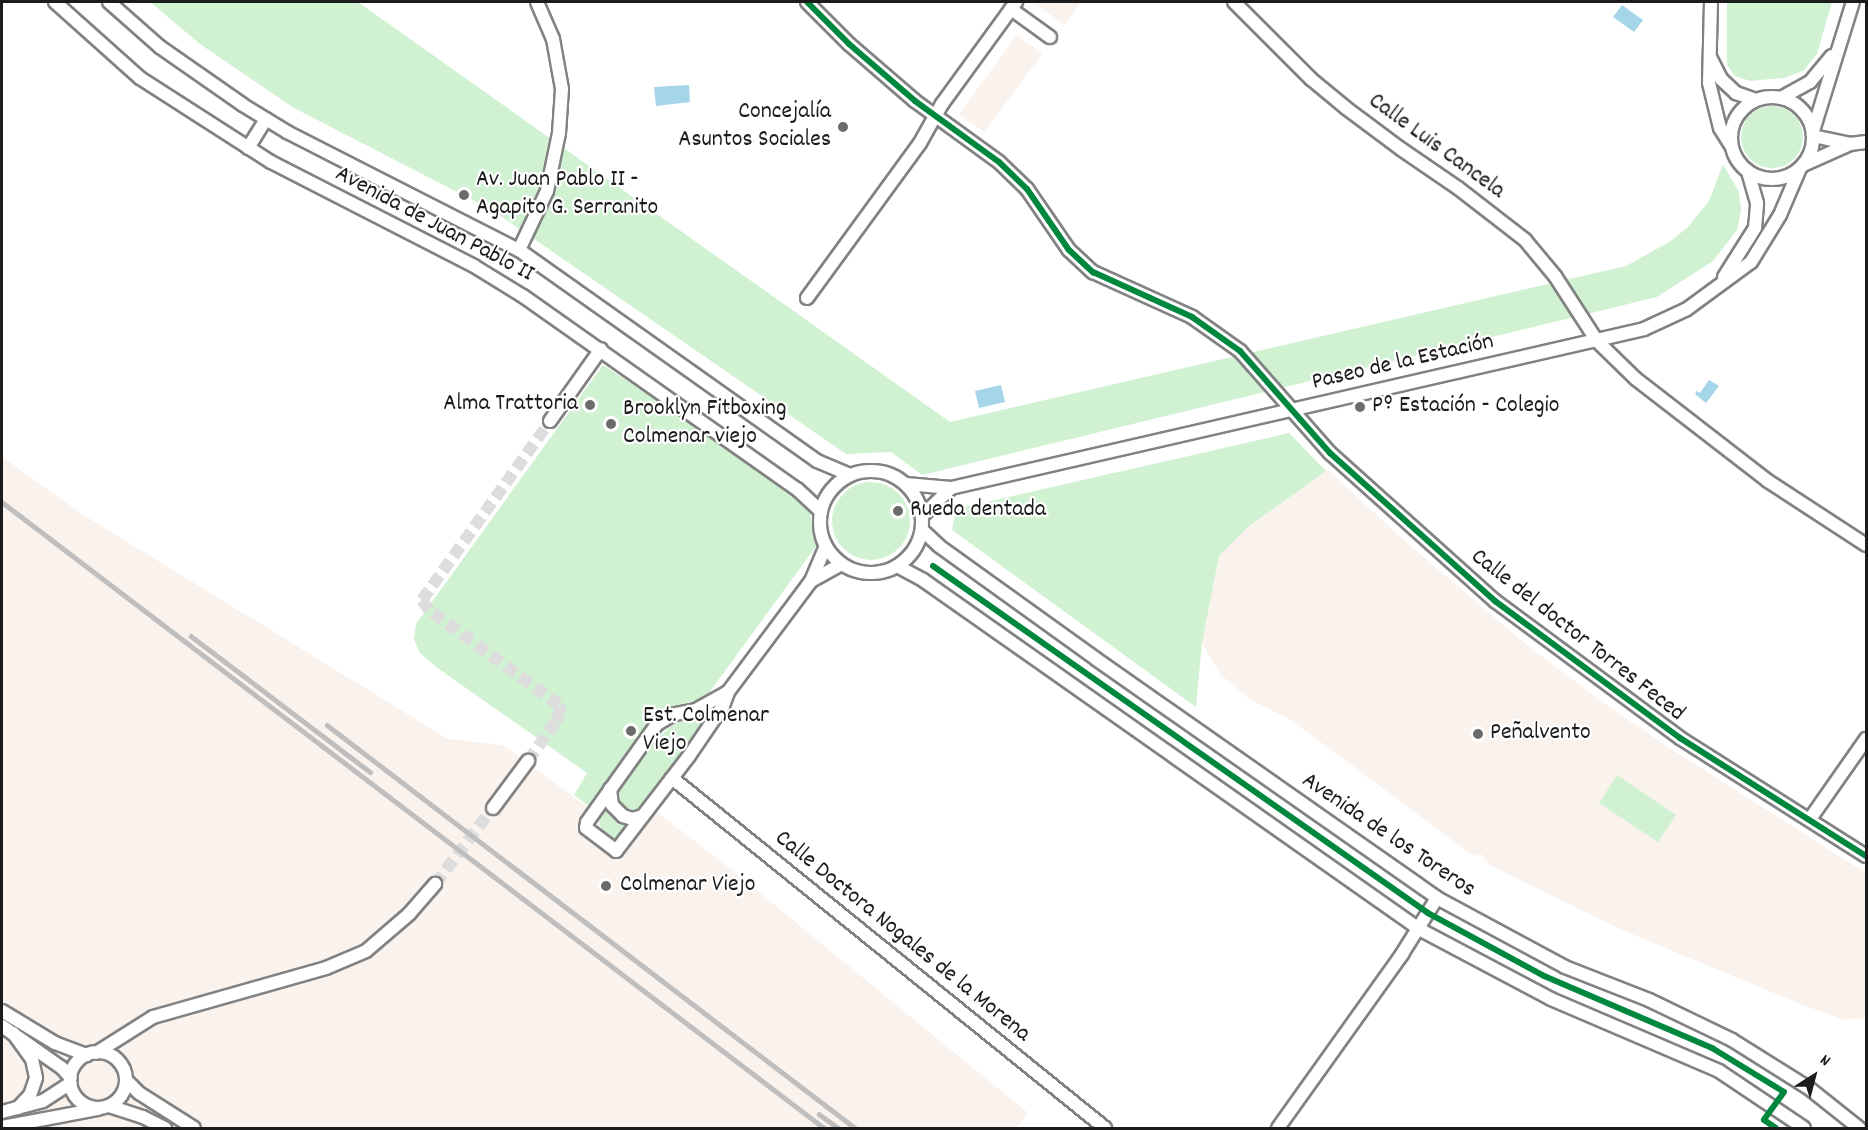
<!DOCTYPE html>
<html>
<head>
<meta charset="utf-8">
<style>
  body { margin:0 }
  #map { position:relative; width:1868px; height:1130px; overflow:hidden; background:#fff; font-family:Dekko,sans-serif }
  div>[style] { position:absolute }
  .built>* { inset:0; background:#f9f2ed }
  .green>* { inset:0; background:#d0f2d2 }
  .round { border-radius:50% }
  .water>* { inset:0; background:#a5d5e9 }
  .minor-tunnel>* { height:12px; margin-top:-6px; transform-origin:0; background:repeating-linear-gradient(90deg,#ddd 0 12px,transparent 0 18px) }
  .roads { filter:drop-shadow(2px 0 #828282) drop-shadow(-2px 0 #828282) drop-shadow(0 2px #828282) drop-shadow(0 -2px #828282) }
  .minor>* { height:12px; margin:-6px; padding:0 6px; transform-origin:6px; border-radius:6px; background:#fff }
  .minor>.ring { margin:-6px; padding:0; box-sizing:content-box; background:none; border:12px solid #fff; border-radius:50% }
  .rail>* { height:4.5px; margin:-2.25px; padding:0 2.25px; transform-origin:2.25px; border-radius:2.25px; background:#bebebe }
  .cycleway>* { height:6px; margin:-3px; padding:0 3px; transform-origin:3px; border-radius:3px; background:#00873e }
  .dots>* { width:16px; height:16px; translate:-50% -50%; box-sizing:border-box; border:3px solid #fff; border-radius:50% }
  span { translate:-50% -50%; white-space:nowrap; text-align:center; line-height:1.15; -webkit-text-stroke:4.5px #fff; paint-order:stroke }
  .poi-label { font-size:24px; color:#1c1c1c }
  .right { translate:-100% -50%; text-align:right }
  .left { translate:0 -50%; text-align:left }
  .street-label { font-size:24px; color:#1c1c1c }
  .frame { position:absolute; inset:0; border:3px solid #1c1c1c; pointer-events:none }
  .north { position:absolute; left:1784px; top:1046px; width:60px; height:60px; -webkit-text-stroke:4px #fff; paint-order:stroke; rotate:36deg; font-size:16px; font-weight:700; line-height:24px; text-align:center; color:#1c1c1c }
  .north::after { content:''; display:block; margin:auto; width:21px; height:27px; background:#1c1c1c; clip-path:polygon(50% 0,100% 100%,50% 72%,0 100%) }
</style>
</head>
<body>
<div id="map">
  <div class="built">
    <i style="clip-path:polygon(1042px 2px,1081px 2px,1065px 25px,1038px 6px)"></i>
    <i style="clip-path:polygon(1017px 35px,1042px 54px,984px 132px,959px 114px)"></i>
    <i style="clip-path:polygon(2px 457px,85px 516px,448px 739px,503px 745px,618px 829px,641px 800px,722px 862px,1028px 1113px,1016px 1128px,2px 1128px)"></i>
    <i style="clip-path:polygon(1326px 471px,1330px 471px,1400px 537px,1527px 645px,1608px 706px,1671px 749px,1866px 873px,1866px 1018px,1845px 1020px,1803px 1005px,1622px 930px,1489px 865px,1481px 854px,1474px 856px,1288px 718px,1251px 700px,1221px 675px,1202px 643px,1219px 556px,1248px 527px)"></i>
  </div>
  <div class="green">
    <i style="clip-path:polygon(150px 2px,358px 2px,950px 422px,1626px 266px,1671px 241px,1689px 226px,1709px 201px,1723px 164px,1739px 192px,1741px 210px,1737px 230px,1713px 261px,1657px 297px,922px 475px,891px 452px,846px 454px,492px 210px,294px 108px,200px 44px)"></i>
    <i style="clip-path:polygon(1727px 2px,1832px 2px,1817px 54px,1803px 71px,1784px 78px,1750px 81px,1735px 76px,1727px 65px)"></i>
    <i class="round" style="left:1741px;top:106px;width:62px;height:62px"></i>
    <i style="clip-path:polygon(603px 365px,701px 429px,809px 509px,817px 545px,706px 697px,668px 708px,651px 719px,589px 806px,574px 795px,587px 773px,436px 667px,419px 652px,414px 639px,416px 624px)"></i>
    <i style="clip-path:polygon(1289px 433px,1326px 471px,1248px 527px,1219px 556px,1202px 643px,1196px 707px,952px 530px,956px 509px)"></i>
    <i class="round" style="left:832px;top:482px;width:78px;height:78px"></i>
    <i style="clip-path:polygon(716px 705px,640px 816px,617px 842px,601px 830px,599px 816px,642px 753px,671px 726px)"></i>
    <i style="clip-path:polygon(1617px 775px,1676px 815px,1658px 842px,1599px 803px)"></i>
  </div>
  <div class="water">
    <i style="clip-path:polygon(1622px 5px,1643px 20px,1634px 32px,1613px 17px)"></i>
    <i style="clip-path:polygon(689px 85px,690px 102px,656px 106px,654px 87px)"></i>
    <i style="clip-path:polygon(1709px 380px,1719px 386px,1706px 403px,1695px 394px,1697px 391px,1700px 393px)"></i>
    <i style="clip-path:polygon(1001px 385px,1005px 402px,979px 408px,975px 391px)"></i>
  </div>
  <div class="minor-tunnel">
    <i style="left:528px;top:761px;width:49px;rotate:-55deg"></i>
    <i style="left:556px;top:721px;width:9px;rotate:-63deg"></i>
    <i style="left:560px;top:713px;width:8px;rotate:-97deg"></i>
    <i style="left:559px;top:705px;width:161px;rotate:-143.8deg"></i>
    <i style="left:429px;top:610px;width:12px;rotate:-125deg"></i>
    <i style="left:422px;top:600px;width:220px;rotate:-54.4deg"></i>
    <i style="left:435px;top:884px;width:96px;rotate:-52.7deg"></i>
  </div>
  <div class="roads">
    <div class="minor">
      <i style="left:55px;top:2px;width:114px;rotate:41.8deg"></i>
      <i style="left:140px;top:78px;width:156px;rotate:32.7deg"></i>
      <i style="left:271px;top:162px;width:228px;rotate:27.1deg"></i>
      <i style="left:474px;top:266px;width:57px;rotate:31.5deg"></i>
      <i style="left:523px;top:296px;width:335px;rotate:35.2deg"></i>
      <i style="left:797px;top:489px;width:33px;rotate:43deg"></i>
      <i style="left:109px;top:2px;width:68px;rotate:41.4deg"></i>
      <i style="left:160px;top:47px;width:101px;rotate:34.9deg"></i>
      <i style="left:243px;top:105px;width:52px;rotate:31.5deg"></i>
      <i style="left:287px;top:132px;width:260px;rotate:27deg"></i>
      <i style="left:519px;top:250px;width:365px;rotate:35.3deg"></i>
      <i style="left:817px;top:461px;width:36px;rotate:23deg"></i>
      <i style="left:807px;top:2px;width:59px;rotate:45deg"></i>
      <i style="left:849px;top:44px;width:87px;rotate:40.8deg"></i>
      <i style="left:915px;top:101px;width:104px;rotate:36deg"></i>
      <i style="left:999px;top:162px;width:39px;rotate:44deg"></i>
      <i style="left:1027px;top:189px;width:74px;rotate:55.5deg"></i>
      <i style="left:1069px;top:250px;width:33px;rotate:43deg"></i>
      <i style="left:1093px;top:272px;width:109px;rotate:24.4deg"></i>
      <i style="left:1192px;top:317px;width:59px;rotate:35.3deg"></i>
      <i style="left:1240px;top:351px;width:136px;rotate:48.6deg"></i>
      <i style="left:1330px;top:453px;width:222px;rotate:41.9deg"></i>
      <i style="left:1495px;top:601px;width:230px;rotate:36.5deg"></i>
      <i style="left:1680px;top:738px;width:220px;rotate:32.4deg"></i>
      <i style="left:1234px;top:2px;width:109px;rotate:45deg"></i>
      <i style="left:1311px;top:79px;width:45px;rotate:39.6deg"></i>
      <i style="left:1346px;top:108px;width:69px;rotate:36.7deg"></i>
      <i style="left:1401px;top:149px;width:69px;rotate:34.4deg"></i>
      <i style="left:1458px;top:188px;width:85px;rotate:37.8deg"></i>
      <i style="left:1525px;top:240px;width:47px;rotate:50.2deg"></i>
      <i style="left:1555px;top:276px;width:77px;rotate:57.1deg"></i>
      <i style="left:1597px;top:341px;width:54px;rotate:44.3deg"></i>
      <i style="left:1636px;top:379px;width:167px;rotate:37.7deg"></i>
      <i style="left:1768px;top:481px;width:117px;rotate:33.1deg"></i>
      <i style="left:1711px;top:2px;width:81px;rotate:91.4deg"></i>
      <i style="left:1709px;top:83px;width:46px;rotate:76.3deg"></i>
      <i style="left:1720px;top:128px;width:22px;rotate:58deg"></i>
      <i style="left:1011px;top:9px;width:48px;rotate:35.7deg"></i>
      <i style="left:1711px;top:59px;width:22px;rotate:63deg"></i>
      <i style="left:1721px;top:79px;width:21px;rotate:43deg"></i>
      <i style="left:1736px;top:93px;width:21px;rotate:19deg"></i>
      <i class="ring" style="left:1731px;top:97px;width:70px;height:70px"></i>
      <i style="left:1781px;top:98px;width:33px;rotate:-29deg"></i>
      <i style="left:1810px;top:82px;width:34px;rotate:-50deg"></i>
      <i style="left:1813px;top:131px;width:135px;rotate:-72.8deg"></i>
      <i style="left:1813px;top:136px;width:38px;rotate:12deg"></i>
      <i style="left:248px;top:148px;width:34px;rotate:-58deg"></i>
      <i style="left:1803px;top:165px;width:51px;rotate:-24.1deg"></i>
      <i style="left:1850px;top:144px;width:16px;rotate:-7deg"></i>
      <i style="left:519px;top:250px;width:65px;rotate:-64.6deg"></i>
      <i style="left:547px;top:191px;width:59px;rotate:-78.3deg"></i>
      <i style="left:559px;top:133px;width:44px;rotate:-86.1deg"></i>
      <i style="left:562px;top:89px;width:51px;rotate:-100.2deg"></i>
      <i style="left:553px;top:39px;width:40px;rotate:-113.4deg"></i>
      <i style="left:1724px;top:277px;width:58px;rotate:-57.7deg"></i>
      <i style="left:1755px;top:228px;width:25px;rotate:-85deg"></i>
      <i style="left:1757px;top:203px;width:33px;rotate:-106deg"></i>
      <i style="left:807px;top:298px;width:192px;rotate:-53.9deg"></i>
      <i style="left:920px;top:143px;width:45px;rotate:-60.6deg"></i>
      <i style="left:942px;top:104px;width:126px;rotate:-54deg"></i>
      <i style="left:550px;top:421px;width:88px;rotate:-54.7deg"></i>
      <i class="ring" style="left:820px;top:471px;width:90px;height:90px"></i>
      <i style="left:906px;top:484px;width:45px;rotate:5.1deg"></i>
      <i style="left:951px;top:488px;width:711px;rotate:-12.92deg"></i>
      <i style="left:1644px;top:329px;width:47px;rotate:-24.9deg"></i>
      <i style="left:1687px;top:309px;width:79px;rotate:-36.3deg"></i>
      <i style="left:1751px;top:262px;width:55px;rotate:-58.3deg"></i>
      <i style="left:1780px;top:215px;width:51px;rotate:-66.9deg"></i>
      <i style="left:922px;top:516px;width:40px;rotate:-44deg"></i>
      <i style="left:922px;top:530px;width:23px;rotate:43deg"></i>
      <i style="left:939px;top:546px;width:193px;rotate:35.7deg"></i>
      <i style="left:1096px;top:659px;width:416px;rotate:35deg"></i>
      <i style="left:1437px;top:898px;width:145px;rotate:28.3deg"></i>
      <i style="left:1565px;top:967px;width:90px;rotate:21.4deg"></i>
      <i style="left:1649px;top:1000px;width:92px;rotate:25.7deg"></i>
      <i style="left:1732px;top:1040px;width:92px;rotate:32.1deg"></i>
      <i style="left:1810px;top:1089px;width:63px;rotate:38.5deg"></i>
      <i style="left:897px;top:566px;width:30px;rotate:28deg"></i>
      <i style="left:923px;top:580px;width:606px;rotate:35.13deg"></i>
      <i style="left:1419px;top:929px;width:149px;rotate:27.9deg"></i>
      <i style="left:1551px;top:999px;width:183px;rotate:23.2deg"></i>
      <i style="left:1719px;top:1071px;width:102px;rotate:33.8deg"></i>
      <i style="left:811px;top:581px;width:35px;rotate:-29deg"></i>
      <i style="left:728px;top:692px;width:38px;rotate:151deg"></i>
      <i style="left:695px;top:710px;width:24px;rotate:168deg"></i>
      <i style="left:672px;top:715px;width:17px;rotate:149deg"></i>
      <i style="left:657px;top:724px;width:120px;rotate:125.5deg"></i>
      <i style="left:587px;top:822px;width:6px;rotate:99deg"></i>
      <i style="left:586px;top:828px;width:38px;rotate:37deg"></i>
      <i style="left:616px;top:851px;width:120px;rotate:-52.5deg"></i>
      <i style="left:689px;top:756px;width:60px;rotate:-55.8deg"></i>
      <i style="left:723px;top:706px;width:15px;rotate:-70deg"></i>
      <i style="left:728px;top:692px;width:139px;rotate:-53.2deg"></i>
      <i style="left:811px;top:581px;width:38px;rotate:-67deg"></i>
      <i style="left:672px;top:778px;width:557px;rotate:38.95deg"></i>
      <i style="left:610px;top:789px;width:16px;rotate:83deg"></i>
      <i style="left:612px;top:805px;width:16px;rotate:45deg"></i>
      <i style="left:623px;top:816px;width:9px;rotate:18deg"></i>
      <i style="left:632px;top:819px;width:11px;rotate:-15deg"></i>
      <i style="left:493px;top:808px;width:59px;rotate:-53.3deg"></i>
      <i style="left:1810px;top:819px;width:98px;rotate:-55deg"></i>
      <i style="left:2px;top:1011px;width:62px;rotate:31.1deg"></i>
      <i style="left:55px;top:1043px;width:34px;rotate:21deg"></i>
      <i style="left:2px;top:1026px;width:73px;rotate:35deg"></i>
      <i style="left:62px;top:1068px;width:13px;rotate:48deg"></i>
      <i style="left:13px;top:1033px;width:32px;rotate:54deg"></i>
      <i style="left:32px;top:1059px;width:19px;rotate:78deg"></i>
      <i style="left:36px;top:1078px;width:18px;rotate:109deg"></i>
      <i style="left:30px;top:1095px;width:18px;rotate:133deg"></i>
      <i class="ring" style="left:70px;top:1052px;width:44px;height:44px"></i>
      <i style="left:96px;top:1053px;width:67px;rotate:-32.3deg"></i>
      <i style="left:153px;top:1017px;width:180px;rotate:-15.8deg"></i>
      <i style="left:326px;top:968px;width:43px;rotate:-23deg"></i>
      <i style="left:366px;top:951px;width:57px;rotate:-40.7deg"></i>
      <i style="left:409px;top:914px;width:40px;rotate:-49deg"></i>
      <i style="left:126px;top:1080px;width:18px;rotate:45deg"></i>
      <i style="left:139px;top:1093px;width:65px;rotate:32.5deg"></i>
      <i style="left:109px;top:1106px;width:36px;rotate:18deg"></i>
      <i style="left:143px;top:1117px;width:25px;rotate:27deg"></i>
      <i style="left:2px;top:1112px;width:42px;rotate:-15deg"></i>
      <i style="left:43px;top:1101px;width:33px;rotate:-33deg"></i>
      <i style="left:2px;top:1127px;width:98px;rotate:-10.6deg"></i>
      <i style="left:1278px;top:1128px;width:214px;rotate:-54.5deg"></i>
      <i style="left:1402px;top:954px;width:66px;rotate:-58deg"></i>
    </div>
  </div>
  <div class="rail">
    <i style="left:2px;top:502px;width:1033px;rotate:37.29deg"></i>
    <i style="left:191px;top:636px;width:225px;rotate:37.2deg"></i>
    <i style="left:327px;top:725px;width:664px;rotate:37.35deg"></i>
    <i style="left:819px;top:1114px;width:24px;rotate:36deg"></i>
  </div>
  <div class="cycleway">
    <i style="left:807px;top:2px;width:59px;rotate:45deg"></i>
    <i style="left:849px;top:44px;width:87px;rotate:40.8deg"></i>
    <i style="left:915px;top:101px;width:104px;rotate:36deg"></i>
    <i style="left:999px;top:162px;width:39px;rotate:44deg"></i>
    <i style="left:1027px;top:189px;width:74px;rotate:55.5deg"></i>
    <i style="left:1069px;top:250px;width:33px;rotate:43deg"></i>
    <i style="left:1093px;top:272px;width:109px;rotate:24.4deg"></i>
    <i style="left:1192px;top:317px;width:59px;rotate:35.3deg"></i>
    <i style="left:1240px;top:351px;width:136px;rotate:48.6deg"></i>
    <i style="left:1330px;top:453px;width:222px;rotate:41.9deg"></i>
    <i style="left:1495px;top:601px;width:230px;rotate:36.5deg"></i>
    <i style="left:1680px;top:738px;width:220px;rotate:32.4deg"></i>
    <i style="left:933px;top:566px;width:605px;rotate:35.03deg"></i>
    <i style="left:1428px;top:913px;width:132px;rotate:28.5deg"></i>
    <i style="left:1544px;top:976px;width:183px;rotate:23.2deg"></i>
    <i style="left:1712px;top:1048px;width:84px;rotate:31.4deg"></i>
    <i style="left:1784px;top:1092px;width:34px;rotate:126deg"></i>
    <i style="left:1764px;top:1120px;width:14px;rotate:34deg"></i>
  </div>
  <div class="dots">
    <i style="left:843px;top:127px;background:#6b6b6b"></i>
    <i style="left:464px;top:195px;background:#6b6b6b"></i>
    <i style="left:590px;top:405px;background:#6b6b6b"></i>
    <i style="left:1360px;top:407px;background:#6b6b6b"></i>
    <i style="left:611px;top:424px;background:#6b6b6b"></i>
    <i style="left:898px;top:511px;background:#6b6b6b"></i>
    <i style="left:631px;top:731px;background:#6b6b6b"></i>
    <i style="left:1478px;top:734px;background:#6b6b6b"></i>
    <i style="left:606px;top:886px;background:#6b6b6b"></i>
  </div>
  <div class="poi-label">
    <span class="right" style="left:831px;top:127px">Concejalía<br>Asuntos Sociales</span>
    <span class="left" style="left:476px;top:195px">Av. Juan Pablo II -<br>Agapito G. Serranito</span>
    <span class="right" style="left:578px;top:405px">Alma Trattoria</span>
    <span class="left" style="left:1372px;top:407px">Pº Estación - Colegio</span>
    <span class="left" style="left:623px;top:424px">Brooklyn Fitboxing<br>Colmenar viejo</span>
    <span class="left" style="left:910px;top:511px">Rueda dentada</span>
    <span class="left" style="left:643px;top:731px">Est. Colmenar<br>Viejo</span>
    <span class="left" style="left:1490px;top:734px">Peñalvento</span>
    <span class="left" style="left:620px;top:886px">Colmenar Viejo</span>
  </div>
  <div class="street-label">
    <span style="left:1436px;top:147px;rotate:36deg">Calle Luis Cancela</span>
    <span style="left:434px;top:225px;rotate:28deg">Avenida de Juan Pablo II</span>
    <span style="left:1403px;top:363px;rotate:-13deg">Paseo de la Estación</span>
    <span style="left:1577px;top:636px;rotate:38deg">Calle del doctor Torres Feced</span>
    <span style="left:1388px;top:836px;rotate:34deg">Avenida de los Toreros</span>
    <span style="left:902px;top:937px;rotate:39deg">Calle Doctora Nogales de la Morena</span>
  </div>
  <div class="frame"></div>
  <div class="north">N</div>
</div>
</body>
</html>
